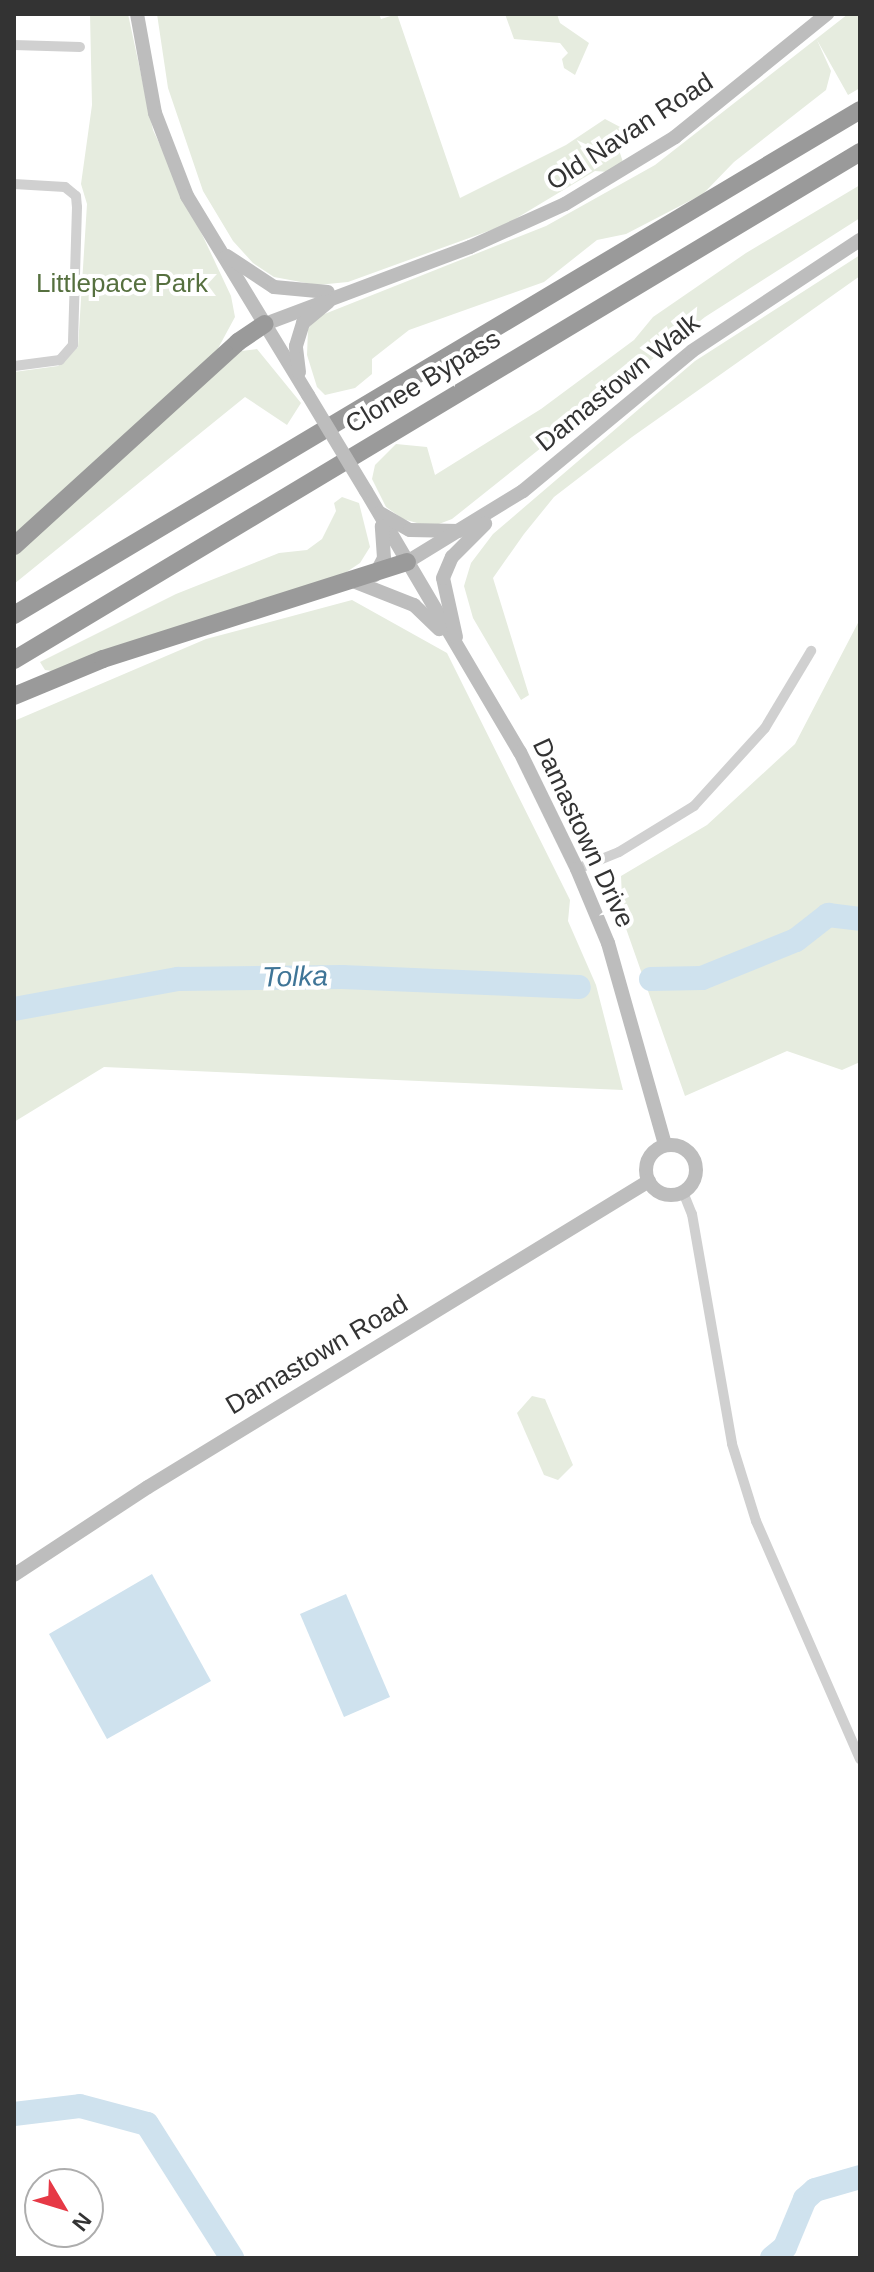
<!DOCTYPE html>
<html>
<head>
<meta charset="utf-8">
<style>
  body { margin:0 }
  #map { position:relative; width:874px; height:2272px; overflow:hidden; background:#fff; font-family:Helvetica,sans-serif }
  div>[style] { position:absolute }
  .green>* { inset:0; background:#e6ecdf }
  .water>* { inset:0; background:#cfe2ee }
  .river>* { height:24px; margin:-12px; padding:0 12px; transform-origin:12px; border-radius:12px; background:#cfe2ee }
  .street>* { height:10px; margin:-5px; padding:0 5px; transform-origin:5px; border-radius:5px; background:#d0d0d0 }
  .secondary>* { height:14px; margin:-7px; padding:0 7px; transform-origin:7px; border-radius:7px; background:#bdbdbd }
  .secondary>.ring { margin:-7px; padding:0; box-sizing:content-box; background:none; border:14px solid #bdbdbd; border-radius:50% }
  .highway>* { height:18px; margin:-9px; padding:0 9px; transform-origin:9px; border-radius:9px; background:#9a9a9a }
  .secondary-bridge>* { height:14px; margin:-7px; padding:0 7px; transform-origin:7px; border-radius:7px; background:#bdbdbd }
  span { translate:-50% -50%; white-space:nowrap; text-align:center; line-height:1.15; -webkit-text-stroke:8px #fff; paint-order:stroke }
  .street-label { font-size:26px; color:#333 }
  .park-label { font-size:26px; color:#56703f }
  .water-label { font-size:28px; color:#3f7597; font-style:italic }
  .frame { position:absolute; inset:0; border:16px solid #333; pointer-events:none }
  .north { position:absolute; left:24px; top:2168px; width:80px; height:80px; box-sizing:border-box; background:#fff; border:2px solid #adadad; border-radius:50%; rotate:128deg; font-size:22px; font-weight:700; line-height:32px; text-align:center; color:#333 }
  .north::after { content:''; display:block; margin:auto; width:28px; height:36px; background:#e63946; clip-path:polygon(50% 0,100% 100%,50% 72%,0 100%) }
</style>
</head>
<body>
<div id="map">
  <div class="green">
    <i style="clip-path:polygon(90px 14px,128px 14px,153px 130px,231px 296px,235px 317px,215px 354px,14px 536px,14px 372px,58px 366px,78px 347px,87px 204px,81px 184px,92px 105px)"></i>
    <i style="clip-path:polygon(157px 14px,379px 14px,381px 19px,397px 14px,460px 198px,566px 145px,605px 119px,622px 128px,618px 147px,623px 162px,608px 172px,595px 171px,505px 225px,348px 282px,317px 285px,274px 277px,253px 263px,233px 241px,203px 191px,168px 88px)"></i>
    <i style="clip-path:polygon(505px 14px,557px 14px,560px 23px,589px 43px,575px 75px,564px 68px,562px 59px,568px 53px,560px 43px,514px 39px)"></i>
    <i style="clip-path:polygon(848px 14px,860px 14px,860px 88px,848px 95px,817px 40px,831px 71px,826px 90px,734px 162px,703px 194px,626px 234px,597px 240px,544px 282px,409px 330px,372px 359px,372px 374px,355px 388px,325px 395px,317px 387px,307px 355px,308px 329px,317px 317px,546px 226px,655px 165px)"></i>
    <i style="clip-path:polygon(860px 185px,860px 218px,705px 317px,452px 519px,431px 527px,403px 519px,386px 507px,372px 479px,375px 465px,396px 444px,427px 447px,435px 475px,541px 409px,634px 340px,653px 317px,746px 253px)"></i>
    <i style="clip-path:polygon(860px 255px,860px 276px,632px 437px,554px 497px,524px 534px,493px 578px,529px 695px,521px 700px,473px 618px,464px 586px,471px 563px,493px 534px,695px 361px)"></i>
    <i style="clip-path:polygon(257px 349px,301px 403px,287px 425px,245px 397px,14px 584px,14px 555px,241px 351px)"></i>
    <i style="clip-path:polygon(342px 497px,359px 503px,370px 547px,360px 563px,336px 579px,60px 672px,45px 670px,40px 662px,176px 594px,279px 553px,307px 550px,322px 539px,336px 511px,334px 503px)"></i>
    <i style="clip-path:polygon(352px 600px,447px 653px,570px 900px,568px 921px,596px 985px,623px 1090px,104px 1067px,14px 1122px,14px 1016px,58px 1010px,90px 998px,195px 988px,196px 968px,14px 1001px,14px 721px,206px 639px)"></i>
    <i style="clip-path:polygon(860px 619px,860px 1062px,842px 1070px,787px 1051px,685px 1096px,623px 920px,621px 876px,707px 825px,795px 744px)"></i>
    <i style="clip-path:polygon(532px 1396px,545px 1399px,573px 1465px,558px 1480px,544px 1475px,517px 1413px)"></i>
  </div>
  <div class="water">
    <i style="clip-path:polygon(152px 1574px,211px 1681px,107px 1739px,49px 1634px)"></i>
    <i style="clip-path:polygon(346px 1594px,390px 1697px,344px 1717px,300px 1614px)"></i>
  </div>
  <div class="river">
    <i style="left:651px;top:979px;width:51px;rotate:-1.1deg"></i>
    <i style="left:702px;top:978px;width:101px;rotate:-22deg"></i>
    <i style="left:796px;top:940px;width:41px;rotate:-38deg"></i>
    <i style="left:828px;top:915px;width:32px;rotate:7deg"></i>
    <i style="left:14px;top:1009px;width:167px;rotate:-10.4deg"></i>
    <i style="left:178px;top:979px;width:164px;rotate:-0.7deg"></i>
    <i style="left:342px;top:977px;width:237px;rotate:2.4deg"></i>
    <i style="left:14px;top:2114px;width:66px;rotate:-6.9deg"></i>
    <i style="left:80px;top:2106px;width:69px;rotate:15deg"></i>
    <i style="left:147px;top:2124px;width:159px;rotate:57.6deg"></i>
    <i style="left:772px;top:2258px;width:17px;rotate:-40deg"></i>
    <i style="left:785px;top:2247px;width:52px;rotate:-67.4deg"></i>
    <i style="left:805px;top:2199px;width:13px;rotate:-42deg"></i>
    <i style="left:815px;top:2190px;width:47px;rotate:-16.1deg"></i>
  </div>
  <div class="street">
    <i style="left:14px;top:45px;width:66px;rotate:1.7deg"></i>
    <i style="left:14px;top:184px;width:51px;rotate:3.4deg"></i>
    <i style="left:65px;top:187px;width:14px;rotate:39deg"></i>
    <i style="left:76px;top:196px;width:11px;rotate:85deg"></i>
    <i style="left:77px;top:207px;width:138px;rotate:91.7deg"></i>
    <i style="left:73px;top:345px;width:20px;rotate:131deg"></i>
    <i style="left:60px;top:360px;width:46px;rotate:172.6deg"></i>
    <i style="left:577px;top:869px;width:45px;rotate:-22deg"></i>
    <i style="left:619px;top:852px;width:88px;rotate:-31.5deg"></i>
    <i style="left:694px;top:806px;width:105px;rotate:-47.7deg"></i>
    <i style="left:765px;top:728px;width:90px;rotate:-59.1deg"></i>
    <i style="left:683px;top:1192px;width:24px;rotate:68deg"></i>
    <i style="left:692px;top:1214px;width:233px;rotate:80.1deg"></i>
    <i style="left:732px;top:1444px;width:81px;rotate:72.7deg"></i>
    <i style="left:756px;top:1521px;width:260px;rotate:66.4deg"></i>
  </div>
  <div class="secondary">
    <i style="left:137px;top:14px;width:101px;rotate:79.7deg"></i>
    <i style="left:155px;top:113px;width:89px;rotate:68.9deg"></i>
    <i style="left:187px;top:196px;width:233px;rotate:58.7deg"></i>
    <i style="left:227px;top:256px;width:56px;rotate:33.4deg"></i>
    <i style="left:274px;top:287px;width:54px;rotate:5.3deg"></i>
    <i style="left:265px;top:324px;width:219px;rotate:-20.6deg"></i>
    <i style="left:470px;top:247px;width:104px;rotate:-24.4deg"></i>
    <i style="left:565px;top:204px;width:129px;rotate:-31.3deg"></i>
    <i style="left:675px;top:137px;width:196px;rotate:-39deg"></i>
    <i style="left:299px;top:372px;width:26px;rotate:-97deg"></i>
    <i style="left:296px;top:346px;width:24px;rotate:-73deg"></i>
    <i style="left:303px;top:323px;width:33px;rotate:-40deg"></i>
    <i style="left:366px;top:491px;width:303px;rotate:59.5deg"></i>
    <i style="left:520px;top:752px;width:130px;rotate:64deg"></i>
    <i style="left:577px;top:869px;width:80px;rotate:67.3deg"></i>
    <i style="left:608px;top:943px;width:210px;rotate:74.2deg"></i>
    <i style="left:380px;top:513px;width:34px;rotate:30deg"></i>
    <i style="left:410px;top:530px;width:49px;rotate:1.2deg"></i>
    <i style="left:407px;top:562px;width:136px;rotate:-31.5deg"></i>
    <i style="left:523px;top:491px;width:219px;rotate:-39.6deg"></i>
    <i style="left:692px;top:351px;width:201px;rotate:-33.5deg"></i>
    <i style="left:375px;top:575px;width:19px;rotate:-62deg"></i>
    <i style="left:384px;top:558px;width:32px;rotate:-94deg"></i>
    <i style="left:353px;top:581px;width:66px;rotate:21.5deg"></i>
    <i style="left:414px;top:605px;width:35px;rotate:44deg"></i>
    <i style="left:456px;top:637px;width:60px;rotate:-102.4deg"></i>
    <i style="left:443px;top:578px;width:23px;rotate:-67deg"></i>
    <i style="left:452px;top:557px;width:47px;rotate:-45deg"></i>
    <i class="ring" style="left:646px;top:1145px;width:36px;height:36px"></i>
    <i style="left:14px;top:1575px;width:160px;rotate:-33.3deg"></i>
    <i style="left:148px;top:1487px;width:587px;rotate:-31.42deg"></i>
  </div>
  <div class="highway">
    <i style="left:14px;top:546px;width:303px;rotate:-42.3deg"></i>
    <i style="left:238px;top:342px;width:32px;rotate:-34deg"></i>
    <i style="left:14px;top:615px;width:985px;rotate:-30.83deg"></i>
    <i style="left:14px;top:660px;width:987px;rotate:-30.98deg"></i>
    <i style="left:14px;top:696px;width:96px;rotate:-22.6deg"></i>
    <i style="left:103px;top:659px;width:319px;rotate:-17.7deg"></i>
  </div>
  <div class="secondary-bridge">
    <i style="left:308px;top:395px;width:112px;rotate:58.9deg"></i>
  </div>
  <div class="street-label">
    <span style="left:630px;top:132px;rotate:-33deg">Old Navan Road</span>
    <span style="left:423px;top:382px;rotate:-31deg">Clonee Bypass</span>
    <span style="left:618px;top:383px;rotate:-39deg">Damastown Walk</span>
    <span style="left:583px;top:833px;rotate:65deg">Damastown Drive</span>
    <span style="left:317px;top:1355px;rotate:-31deg">Damastown Road</span>
  </div>
  <div class="park-label">
    <span style="left:122px;top:284px">Littlepace Park</span>
  </div>
  <div class="water-label">
    <span style="left:295px;top:977px;rotate:-1deg">Tolka</span>
  </div>
  <div class="frame"></div>
  <div class="north">N</div>
</div>
</body>
</html>
